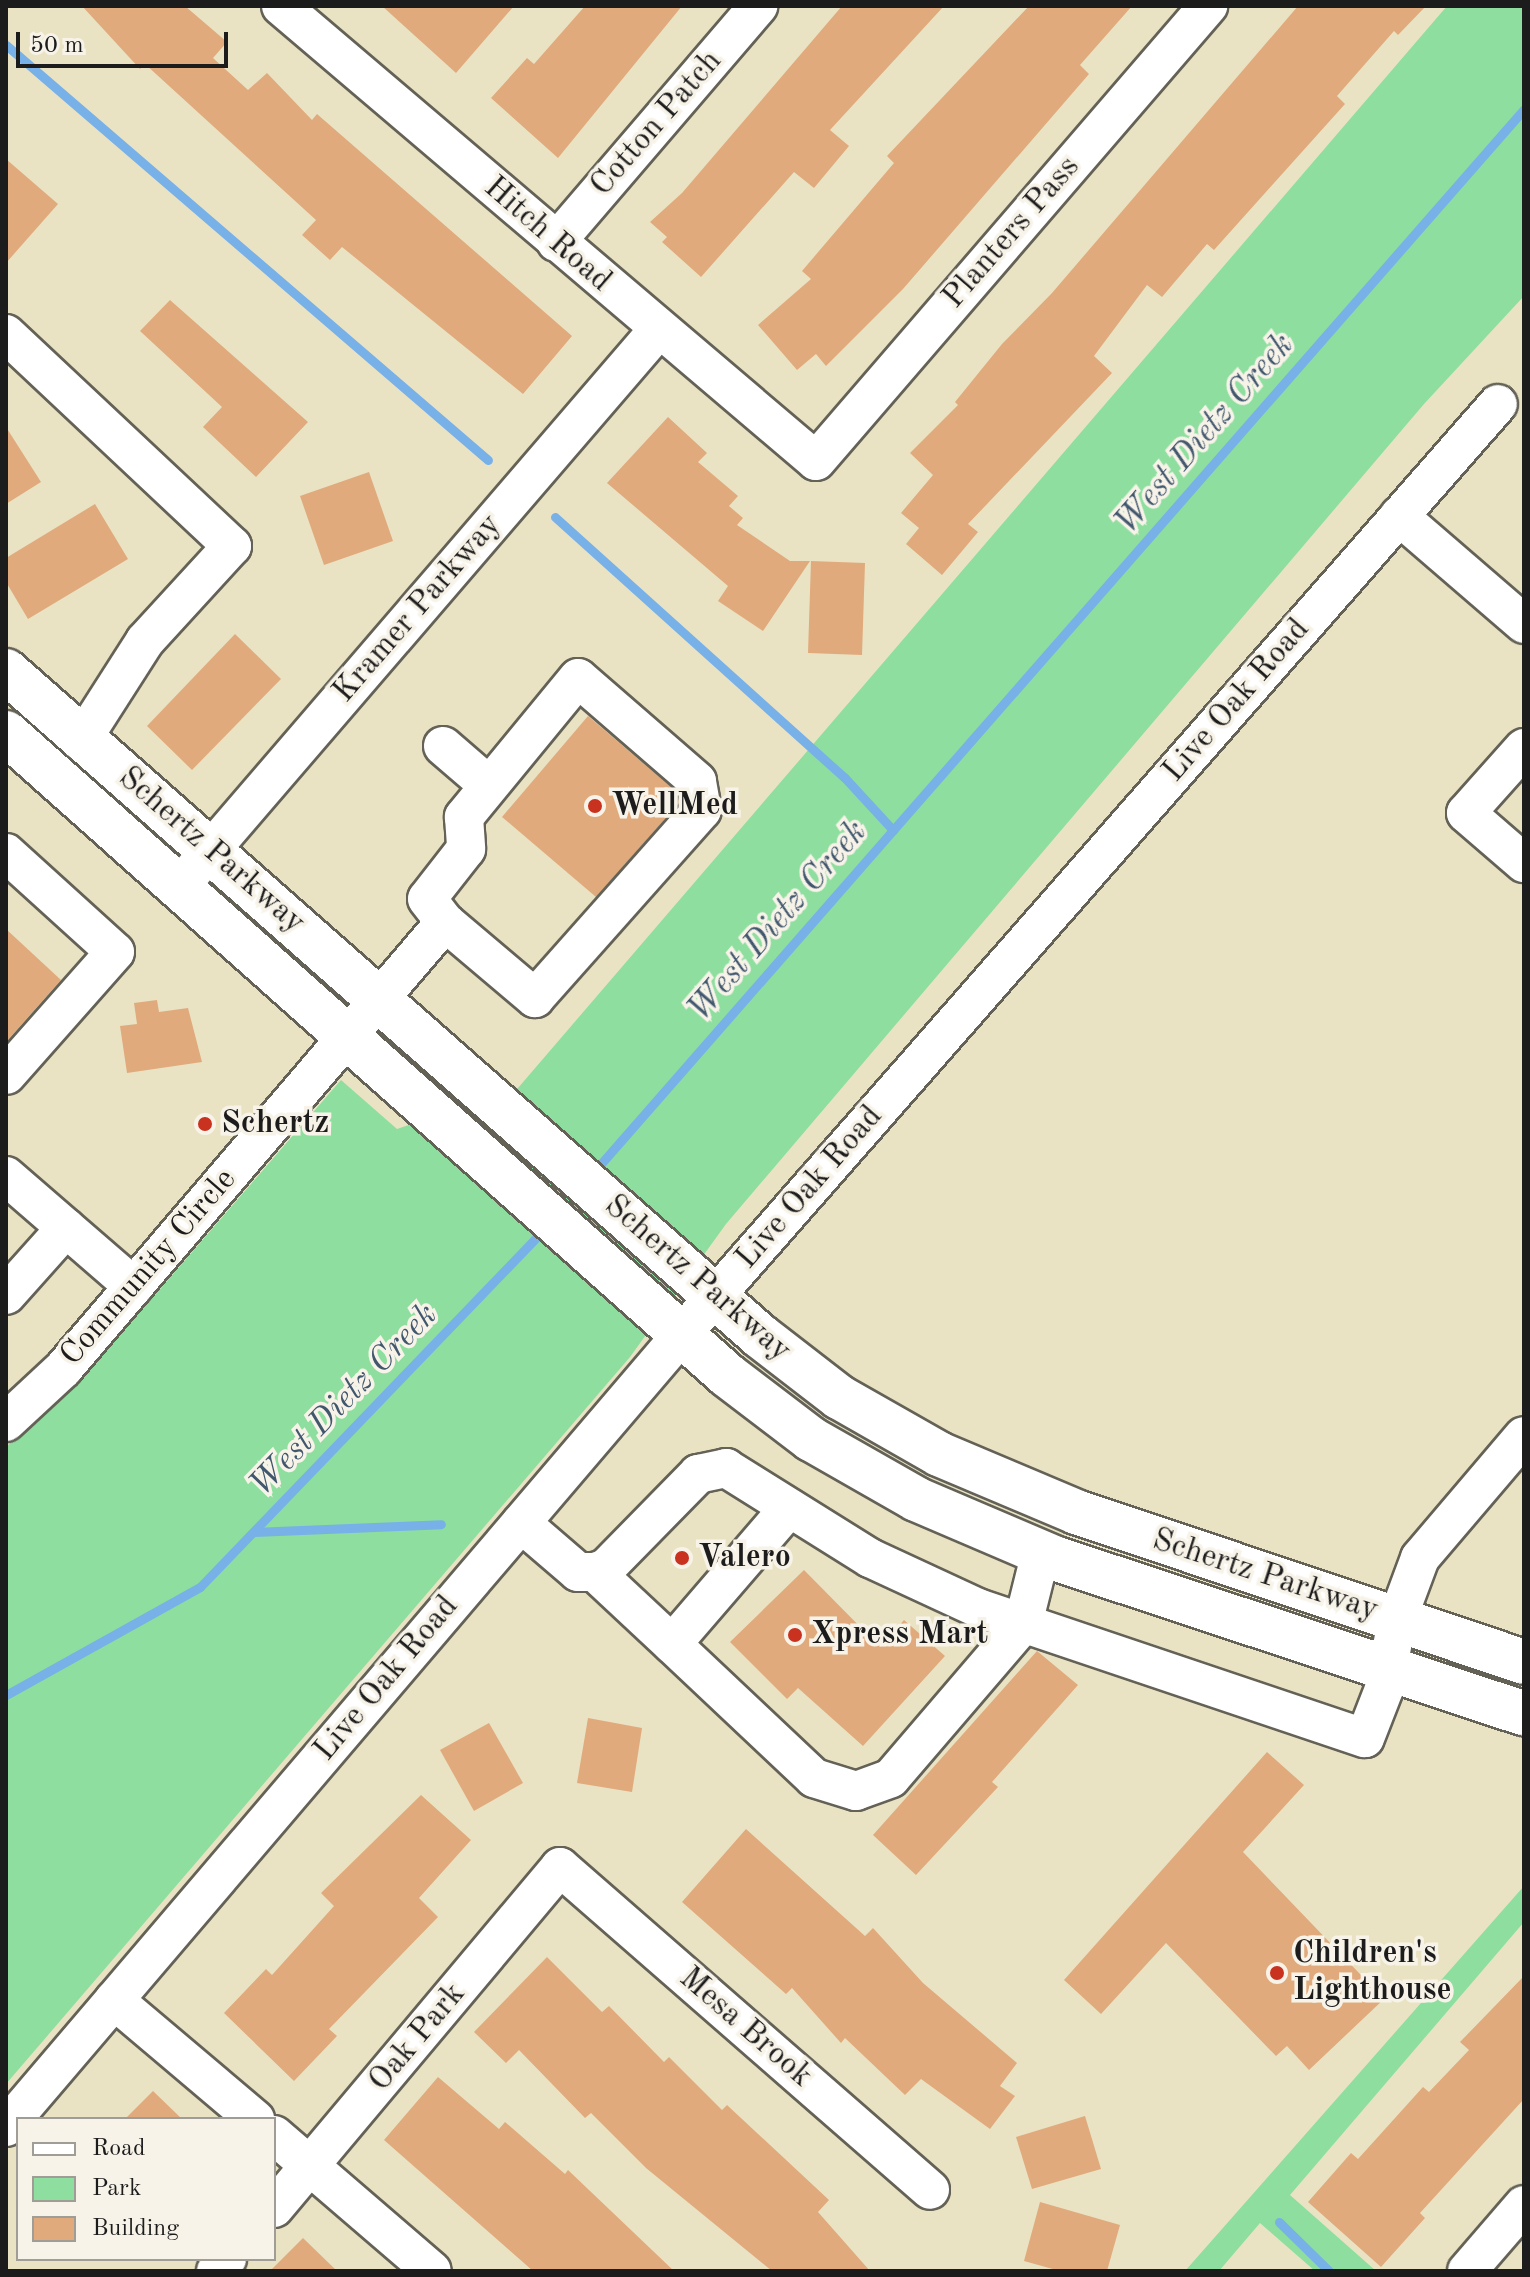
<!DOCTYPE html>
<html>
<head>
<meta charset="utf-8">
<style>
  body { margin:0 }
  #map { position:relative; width:1530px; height:2277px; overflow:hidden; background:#e9e3c4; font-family:"Old Standard TT",serif }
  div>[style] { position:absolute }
  .green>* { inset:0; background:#8dde9f }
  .stream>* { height:9px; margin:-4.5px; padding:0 4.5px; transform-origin:4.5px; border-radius:4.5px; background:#78b0e8 }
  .building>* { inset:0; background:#e0aa7c }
  .roads { filter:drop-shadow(2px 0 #646257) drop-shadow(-2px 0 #646257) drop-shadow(0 2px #646257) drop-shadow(0 -2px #646257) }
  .minor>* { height:38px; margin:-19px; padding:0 19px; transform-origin:19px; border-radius:19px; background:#fff }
  .major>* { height:44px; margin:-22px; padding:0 22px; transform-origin:22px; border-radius:22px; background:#fff }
  .dots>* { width:22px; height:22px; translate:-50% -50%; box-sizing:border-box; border:4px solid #f7f3e8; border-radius:50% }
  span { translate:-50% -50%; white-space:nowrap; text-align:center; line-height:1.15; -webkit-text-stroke:7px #f7f3e8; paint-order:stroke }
  .street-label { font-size:32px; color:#1c1c1c }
  .poi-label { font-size:32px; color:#1c1c1c; font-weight:700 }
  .left { translate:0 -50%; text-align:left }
  .water-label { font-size:34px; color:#41576e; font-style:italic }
  .frame { position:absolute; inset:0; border:8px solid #1c1c1c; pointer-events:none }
  .legend { position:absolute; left:16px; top:2117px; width:260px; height:144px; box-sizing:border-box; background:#f7f3e8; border:2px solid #9f9d96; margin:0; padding:10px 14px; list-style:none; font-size:24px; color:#1c1c1c }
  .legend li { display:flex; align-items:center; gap:16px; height:40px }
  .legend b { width:40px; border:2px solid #9f9d96 }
  .scale { position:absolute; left:16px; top:32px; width:212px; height:36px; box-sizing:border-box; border:4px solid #1c1c1c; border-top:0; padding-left:10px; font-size:24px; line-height:28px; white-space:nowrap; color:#1c1c1c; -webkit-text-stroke:6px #f7f3e8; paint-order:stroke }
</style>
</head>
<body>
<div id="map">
  <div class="green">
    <i style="clip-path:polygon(1447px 6px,1524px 6px,1524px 296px,1424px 404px,726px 1224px,630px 1357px,6px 2084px,6px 1447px,96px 1363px,341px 1080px,397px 1129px,518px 1088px)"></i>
    <i style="clip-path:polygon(1524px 1886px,1524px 1922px,1290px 2195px,1376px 2271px,1315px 2271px,1260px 2223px,1219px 2271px,1185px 2271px)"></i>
  </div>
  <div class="stream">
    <i style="left:6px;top:45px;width:636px;rotate:40.73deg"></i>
    <i style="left:555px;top:517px;width:390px;rotate:42deg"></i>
    <i style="left:845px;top:778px;width:71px;rotate:47.3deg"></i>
    <i style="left:592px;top:1174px;width:1415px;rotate:-48.81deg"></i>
    <i style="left:254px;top:1532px;width:187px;rotate:-2.4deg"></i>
    <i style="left:6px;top:1695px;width:222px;rotate:-29.1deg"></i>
    <i style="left:200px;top:1587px;width:499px;rotate:-46.1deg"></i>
    <i style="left:1279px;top:2222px;width:70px;rotate:44.4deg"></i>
  </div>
  <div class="building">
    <i style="clip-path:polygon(82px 6px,185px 6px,227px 42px,213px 58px,248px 90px,267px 73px,312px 120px,317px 114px,572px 336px,523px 394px,342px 247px,330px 260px,302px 235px,316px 220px,145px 64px,140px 69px)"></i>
    <i style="clip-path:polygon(382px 6px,514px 6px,456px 73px)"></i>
    <i style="clip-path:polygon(585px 6px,682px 6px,558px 158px,491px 98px,527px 58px,534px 64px)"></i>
    <i style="clip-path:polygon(842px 6px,944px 6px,830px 130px,849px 146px,814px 188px,794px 172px,701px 277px,662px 242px,667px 237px,650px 222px,682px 193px)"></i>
    <i style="clip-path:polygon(1029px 6px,1132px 6px,1080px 65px,1089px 74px,903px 289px,826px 366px,816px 354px,797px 370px,758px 325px,811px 279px,802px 271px,894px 163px,887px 156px)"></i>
    <i style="clip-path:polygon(1298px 6px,1426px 6px,1398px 35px,1394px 31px,1337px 96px,1345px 104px,1214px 250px,1207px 244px,1162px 297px,1147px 285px,1094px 356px,1112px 373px,968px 524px,978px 532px,942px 575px,906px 544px,919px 528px,901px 513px,933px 475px,910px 453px,958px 405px,955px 402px,1002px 344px,1052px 293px)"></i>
    <i style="clip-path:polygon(6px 159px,58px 204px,6px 263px)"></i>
    <i style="clip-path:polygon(170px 300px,308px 422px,256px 477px,203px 427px,222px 407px,140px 331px)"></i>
    <i style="clip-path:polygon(668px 417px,707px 453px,698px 462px,738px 496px,729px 506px,743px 518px,737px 525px,790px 561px,810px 561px,763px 631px,718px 601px,728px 586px,607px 483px)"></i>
    <i style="clip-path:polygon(6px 427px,41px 482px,6px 504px)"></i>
    <i style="clip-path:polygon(369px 472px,393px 541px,324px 565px,300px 496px)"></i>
    <i style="clip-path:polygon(95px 504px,128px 559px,28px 619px,6px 582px,6px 558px)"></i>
    <i style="clip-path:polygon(811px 561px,865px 563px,862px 655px,808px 653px)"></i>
    <i style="clip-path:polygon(235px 634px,281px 679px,192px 770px,147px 726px)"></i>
    <i style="clip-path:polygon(588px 716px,677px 792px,679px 803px,596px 897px,502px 817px)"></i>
    <i style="clip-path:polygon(6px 929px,61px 980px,6px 1042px)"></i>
    <i style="clip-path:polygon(157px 1000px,159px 1012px,188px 1008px,202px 1062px,127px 1073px,120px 1026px,137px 1024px,134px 1003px)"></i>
    <i style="clip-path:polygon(804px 1570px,880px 1647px,904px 1620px,945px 1656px,863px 1746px,798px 1688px,787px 1699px,730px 1642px)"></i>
    <i style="clip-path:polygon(1037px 1651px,1078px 1685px,992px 1782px,998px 1787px,916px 1875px,873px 1835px)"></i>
    <i style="clip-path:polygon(588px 1718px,642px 1728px,632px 1792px,577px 1783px)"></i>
    <i style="clip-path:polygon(489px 1723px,523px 1783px,474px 1811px,440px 1750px)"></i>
    <i style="clip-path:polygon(1267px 1752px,1304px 1785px,1243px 1852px,1384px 1999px,1309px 2070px,1287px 2046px,1276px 2056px,1166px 1943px,1101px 2014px,1064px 1980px)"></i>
    <i style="clip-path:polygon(421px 1795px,471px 1840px,419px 1898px,438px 1917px,329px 2029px,337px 2036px,294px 2081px,224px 2013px,266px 1969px,272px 1975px,334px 1906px,321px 1893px)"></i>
    <i style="clip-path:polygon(746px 1829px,865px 1936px,873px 1928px,923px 1983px,1017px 2063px,1000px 2086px,1015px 2096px,990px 2129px,921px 2079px,905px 2095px,845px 2038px,841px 2043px,792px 1988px,786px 1994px,682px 1902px)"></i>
    <i style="clip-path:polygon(547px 1957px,602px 2012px,609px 2006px,664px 2062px,669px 2057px,722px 2110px,727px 2105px,829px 2200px,818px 2212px,870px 2271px,772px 2271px,646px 2168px,591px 2113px,585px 2118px,519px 2050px,506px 2063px,474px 2032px)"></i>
    <i style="clip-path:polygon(1524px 1976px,1524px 2099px,1420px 2213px,1425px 2218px,1381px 2267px,1308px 2202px,1351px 2153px,1358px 2159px,1423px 2087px,1429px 2092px,1469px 2050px,1460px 2042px)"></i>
    <i style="clip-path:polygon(438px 2077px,499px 2129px,505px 2122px,565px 2174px,568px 2170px,674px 2271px,533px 2271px,384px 2140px)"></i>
    <i style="clip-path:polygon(153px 2091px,182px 2119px,125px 2119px)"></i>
    <i style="clip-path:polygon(1085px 2116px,1101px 2169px,1032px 2189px,1016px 2137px)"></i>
    <i style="clip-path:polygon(1040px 2202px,1120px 2225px,1107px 2271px,1060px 2271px,1024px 2261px)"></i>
    <i style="clip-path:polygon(303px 2238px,337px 2271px,270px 2271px)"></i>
  </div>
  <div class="roads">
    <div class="minor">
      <i style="left:281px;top:6px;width:702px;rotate:40.38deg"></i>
      <i style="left:816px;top:461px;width:601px;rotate:-49.25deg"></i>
      <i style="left:556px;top:242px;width:311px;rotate:-49.4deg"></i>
      <i style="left:6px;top:334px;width:310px;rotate:43.2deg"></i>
      <i style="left:232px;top:546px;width:129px;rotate:132.5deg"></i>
      <i style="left:145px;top:641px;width:119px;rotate:122.6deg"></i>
      <i style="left:1399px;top:516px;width:165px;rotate:40.8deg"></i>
      <i style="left:443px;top:746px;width:58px;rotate:40.8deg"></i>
      <i style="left:1524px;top:748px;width:87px;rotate:131.7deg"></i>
      <i style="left:1466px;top:813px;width:77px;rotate:40.8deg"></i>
      <i style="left:6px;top:853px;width:147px;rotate:42.2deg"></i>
      <i style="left:115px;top:952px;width:164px;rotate:131.5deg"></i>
      <i style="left:179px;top:887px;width:733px;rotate:-49.31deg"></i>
      <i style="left:6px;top:1176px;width:169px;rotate:40.9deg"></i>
      <i style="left:6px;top:1295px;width:90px;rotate:-48.2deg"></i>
      <i style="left:6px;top:1422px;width:78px;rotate:-42.9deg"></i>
      <i style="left:63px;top:1369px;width:588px;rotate:-49.48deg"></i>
      <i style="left:445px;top:922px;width:118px;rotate:40.2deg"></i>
      <i style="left:535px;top:998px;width:251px;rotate:-48.4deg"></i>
      <i style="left:702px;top:810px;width:29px;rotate:-100deg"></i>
      <i style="left:697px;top:781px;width:157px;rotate:-139.1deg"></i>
      <i style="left:578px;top:678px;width:180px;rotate:129.4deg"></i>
      <i style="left:464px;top:817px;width:32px;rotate:86deg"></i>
      <i style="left:466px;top:849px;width:63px;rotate:128deg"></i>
      <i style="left:427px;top:899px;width:29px;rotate:52deg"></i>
      <i style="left:789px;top:1508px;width:179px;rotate:130.7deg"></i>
      <i style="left:672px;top:1644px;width:195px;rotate:43.3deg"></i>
      <i style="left:814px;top:1778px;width:44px;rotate:17.2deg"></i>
      <i style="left:856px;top:1791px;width:37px;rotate:-20deg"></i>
      <i style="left:891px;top:1778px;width:203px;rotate:-49.4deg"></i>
      <i style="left:1023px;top:1624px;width:74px;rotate:-76deg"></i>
      <i style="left:521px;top:1523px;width:75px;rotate:40.7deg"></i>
      <i style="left:578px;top:1572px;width:17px"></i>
      <i style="left:595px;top:1572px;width:12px;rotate:-20deg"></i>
      <i style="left:606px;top:1568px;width:132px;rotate:-45.6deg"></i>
      <i style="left:698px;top:1474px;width:29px;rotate:-12deg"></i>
      <i style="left:726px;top:1468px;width:170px;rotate:32deg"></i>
      <i style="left:870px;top:1558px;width:119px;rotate:24.8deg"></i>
      <i style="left:978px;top:1608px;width:408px;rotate:18.6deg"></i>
      <i style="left:1365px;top:1738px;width:53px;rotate:-68.8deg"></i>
      <i style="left:1384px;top:1689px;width:70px;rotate:-79.3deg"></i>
      <i style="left:1397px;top:1620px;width:66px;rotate:-69.6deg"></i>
      <i style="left:1420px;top:1558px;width:160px;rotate:-49.6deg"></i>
      <i style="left:595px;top:1572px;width:105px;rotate:43.1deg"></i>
      <i style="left:114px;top:2000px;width:185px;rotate:40.2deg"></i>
      <i style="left:6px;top:2127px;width:1042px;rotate:-49.55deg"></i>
      <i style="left:682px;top:1334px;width:1237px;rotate:-48.74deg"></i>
      <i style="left:274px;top:2135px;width:208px;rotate:40.7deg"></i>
      <i style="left:274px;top:2208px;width:445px;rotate:-50deg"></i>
      <i style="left:560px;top:1867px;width:491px;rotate:41.1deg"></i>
      <i style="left:216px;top:2271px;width:16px;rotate:-47deg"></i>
      <i style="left:1467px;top:2271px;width:87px;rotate:-49.2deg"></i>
    </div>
    <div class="major">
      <i style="left:6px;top:671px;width:1005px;rotate:41.41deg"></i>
      <i style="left:760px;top:1336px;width:100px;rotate:37.7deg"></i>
      <i style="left:839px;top:1397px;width:115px;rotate:29.7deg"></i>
      <i style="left:939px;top:1454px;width:149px;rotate:22.9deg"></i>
      <i style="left:1076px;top:1512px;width:472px;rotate:18.5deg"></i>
      <i style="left:6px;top:733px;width:965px;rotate:41.68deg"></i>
      <i style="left:727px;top:1375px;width:106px;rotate:37.3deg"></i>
      <i style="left:811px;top:1439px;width:121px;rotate:29.7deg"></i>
      <i style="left:916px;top:1499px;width:153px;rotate:23.1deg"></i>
      <i style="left:1057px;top:1559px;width:492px;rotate:18.3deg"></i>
    </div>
  </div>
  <div class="dots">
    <i style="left:595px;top:806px;background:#c8321e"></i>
    <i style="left:205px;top:1124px;background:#c8321e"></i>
    <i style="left:682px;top:1558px;background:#c8321e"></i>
    <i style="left:795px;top:1635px;background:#c8321e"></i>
    <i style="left:1277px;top:1973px;background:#c8321e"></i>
  </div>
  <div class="street-label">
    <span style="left:657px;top:124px;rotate:-49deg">Cotton Patch</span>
    <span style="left:1012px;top:233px;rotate:-49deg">Planters Pass</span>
    <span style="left:547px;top:235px;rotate:41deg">Hitch Road</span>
    <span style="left:418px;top:609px;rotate:-49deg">Kramer Parkway</span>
    <span style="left:1237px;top:701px;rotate:-49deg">Live Oak Road</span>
    <span style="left:211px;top:851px;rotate:41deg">Schertz Parkway</span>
    <span style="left:810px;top:1188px;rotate:-49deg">Live Oak Road</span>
    <span style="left:149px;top:1268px;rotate:-49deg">Community Circle</span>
    <span style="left:697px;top:1279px;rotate:41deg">Schertz Parkway</span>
    <span style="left:1265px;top:1576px;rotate:18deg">Schertz Parkway</span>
    <span style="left:387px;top:1679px;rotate:-50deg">Live Oak Road</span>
    <span style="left:745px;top:2028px;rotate:41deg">Mesa Brook</span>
    <span style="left:418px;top:2038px;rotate:-50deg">Oak Park</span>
  </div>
  <div class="poi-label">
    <span class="left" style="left:611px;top:806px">WellMed</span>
    <span class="left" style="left:221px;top:1124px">Schertz</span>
    <span class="left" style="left:698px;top:1558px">Valero</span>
    <span class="left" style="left:811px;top:1635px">Xpress Mart</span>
    <span class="left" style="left:1293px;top:1973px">Children's<br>Lighthouse</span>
  </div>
  <div class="water-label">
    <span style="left:1205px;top:435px;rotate:-49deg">West Dietz Creek</span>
    <span style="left:778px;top:922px;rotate:-49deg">West Dietz Creek</span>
    <span style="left:344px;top:1401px;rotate:-46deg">West Dietz Creek</span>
  </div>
  <div class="frame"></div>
  <ul class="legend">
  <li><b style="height:10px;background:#fff"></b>Road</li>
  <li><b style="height:22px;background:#8dde9f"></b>Park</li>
  <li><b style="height:22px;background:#e0aa7c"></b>Building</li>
  </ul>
  <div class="scale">50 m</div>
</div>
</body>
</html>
